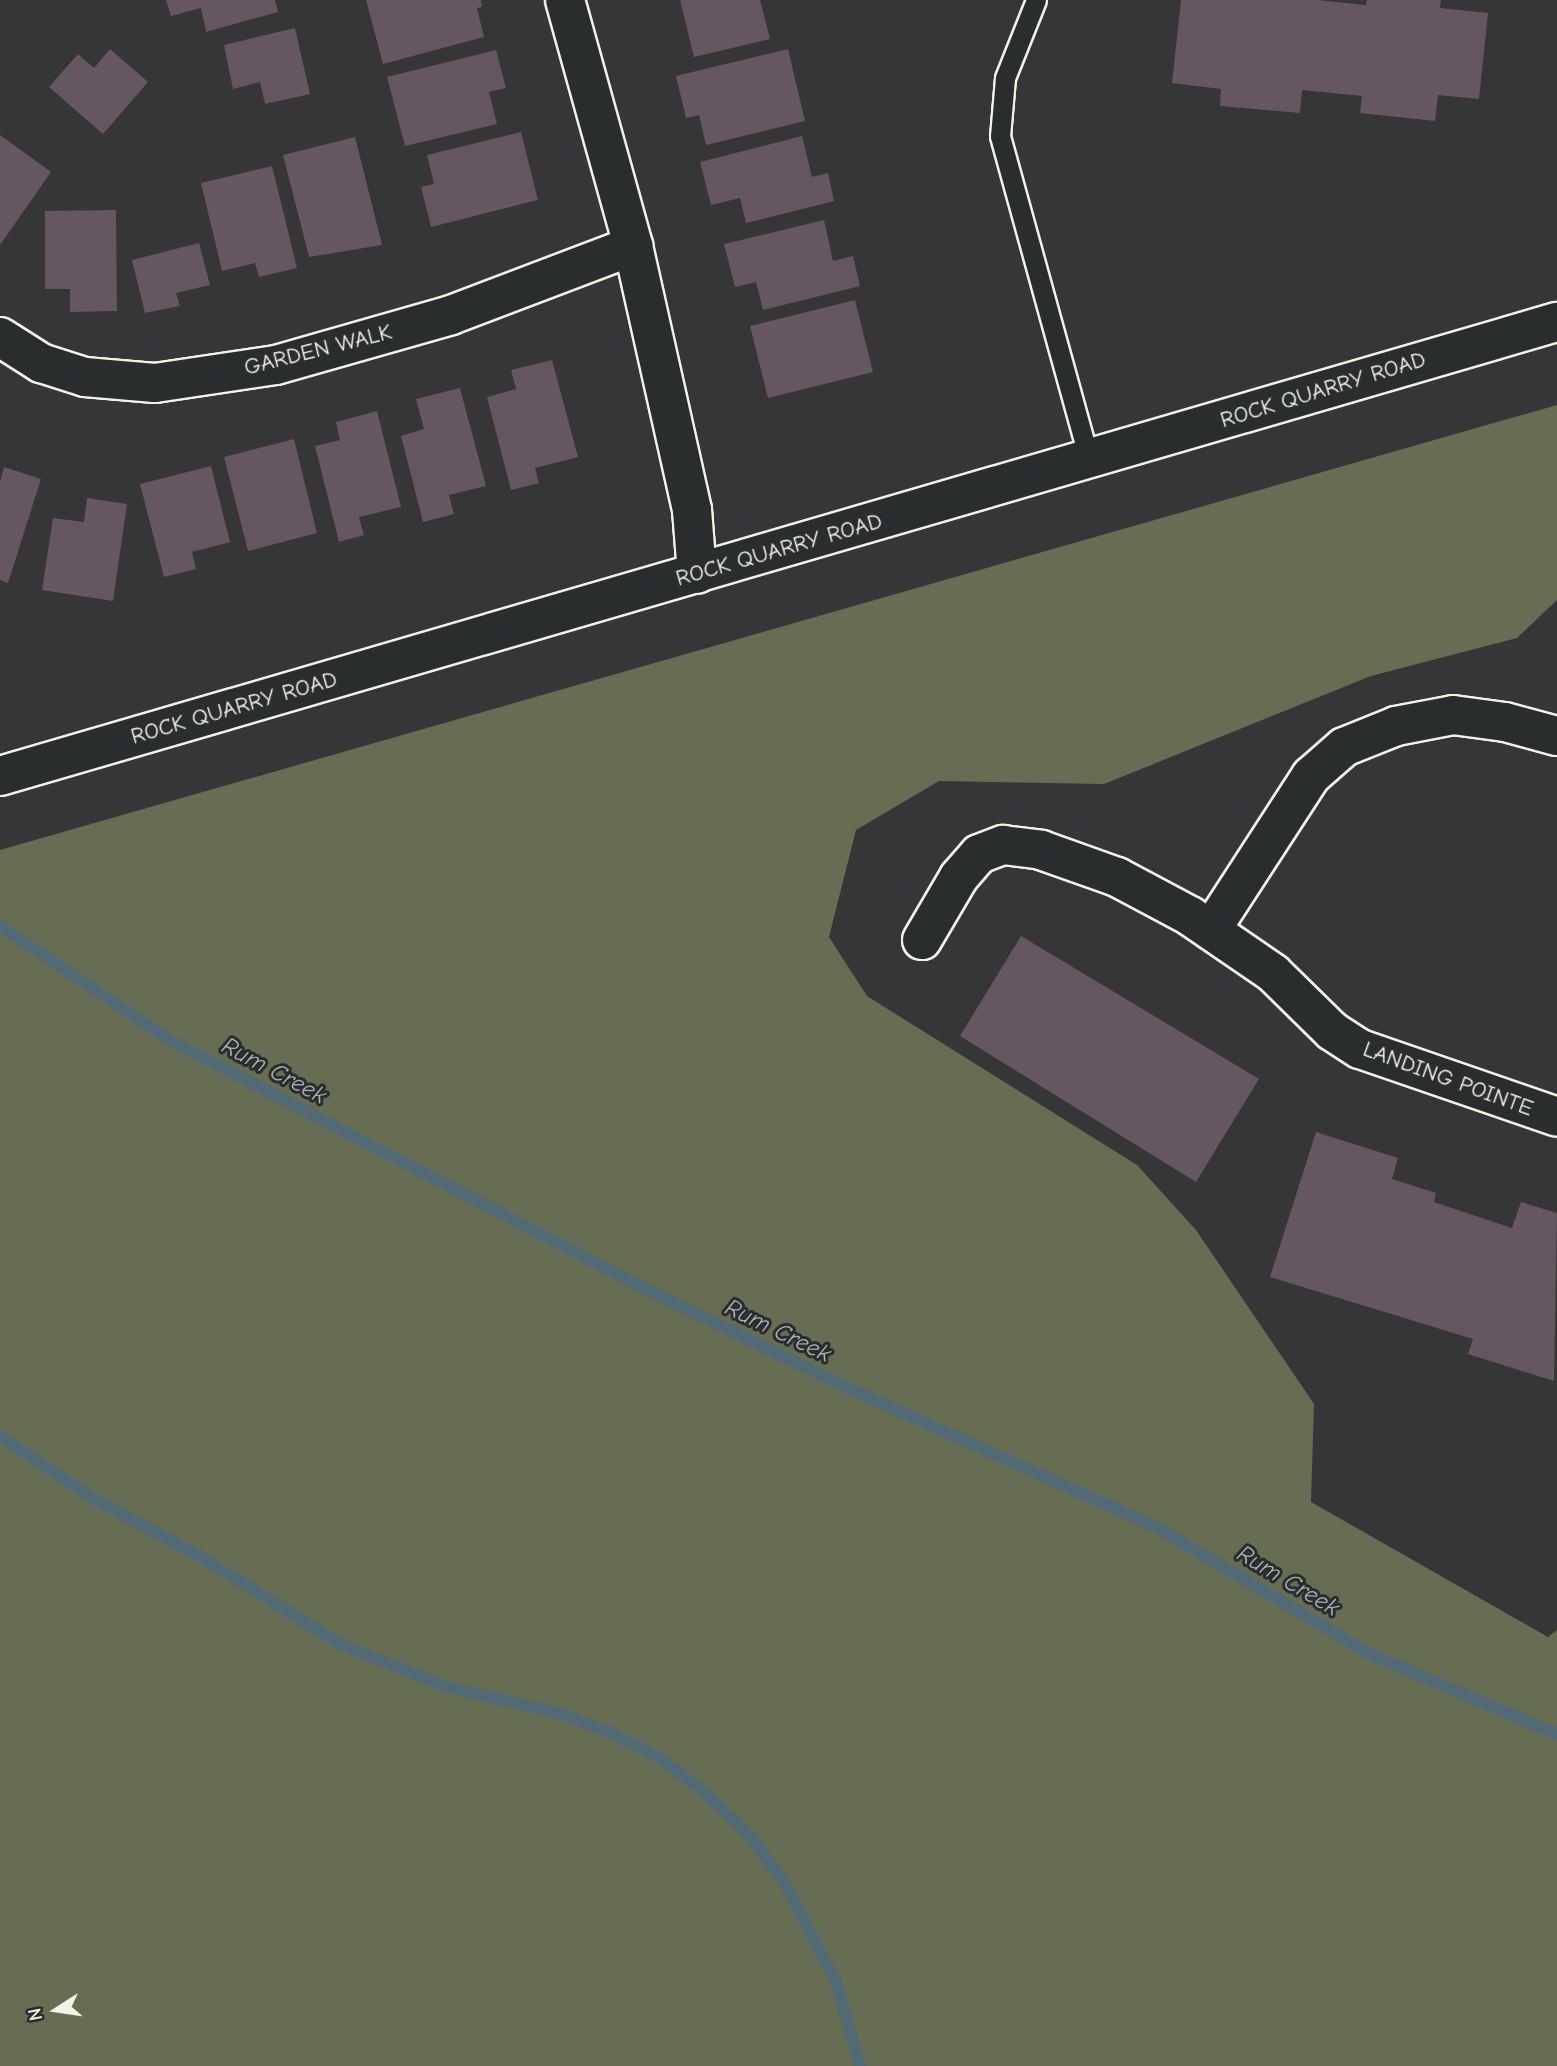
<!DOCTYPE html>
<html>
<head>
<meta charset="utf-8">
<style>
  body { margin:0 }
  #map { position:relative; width:1557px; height:2066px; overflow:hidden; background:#363538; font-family:"Comic Neue",sans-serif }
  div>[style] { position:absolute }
  .green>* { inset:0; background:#666d52 }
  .stream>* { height:12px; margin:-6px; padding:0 6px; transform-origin:6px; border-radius:6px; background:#516a76 }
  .building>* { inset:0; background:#66565f }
  .roads { filter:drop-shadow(2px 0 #f4f1e8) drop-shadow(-2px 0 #f4f1e8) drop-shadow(0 2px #f4f1e8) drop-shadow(0 -2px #f4f1e8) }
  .lane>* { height:19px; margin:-9.5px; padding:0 9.5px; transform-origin:9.5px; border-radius:9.5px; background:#2a2d2e }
  .street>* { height:38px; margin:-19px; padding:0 19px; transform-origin:19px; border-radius:19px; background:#2a2d2e }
  .secondary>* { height:38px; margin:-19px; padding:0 19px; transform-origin:19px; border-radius:19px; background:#2a2d2e }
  span { translate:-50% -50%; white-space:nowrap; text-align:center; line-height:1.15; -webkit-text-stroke:6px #2a2d2e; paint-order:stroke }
  .street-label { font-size:23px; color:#f4f1e8 }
  .water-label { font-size:24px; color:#abb4b5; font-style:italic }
  .north { position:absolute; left:21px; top:1975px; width:70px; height:70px; -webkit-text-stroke:5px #2a2d2e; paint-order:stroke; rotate:258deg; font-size:19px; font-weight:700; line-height:28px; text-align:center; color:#f4f1e8 }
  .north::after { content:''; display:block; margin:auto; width:24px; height:32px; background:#f4f1e8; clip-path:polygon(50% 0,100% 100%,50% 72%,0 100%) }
</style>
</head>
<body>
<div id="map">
  <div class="green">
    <i style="clip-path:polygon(1557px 405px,1557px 600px,1517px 638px,1371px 676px,1104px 784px,939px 781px,856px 830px,829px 937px,867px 996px,1137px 1165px,1196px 1230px,1314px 1404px,1311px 1502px,1548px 1637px,1557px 1630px,1557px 2066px,0 2066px,0 850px)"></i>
  </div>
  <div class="stream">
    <i style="left:0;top:926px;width:202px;rotate:33.9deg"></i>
    <i style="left:168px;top:1039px;width:530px;rotate:27.63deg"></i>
    <i style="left:638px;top:1285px;width:220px;rotate:26.2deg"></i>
    <i style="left:835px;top:1382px;width:354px;rotate:24.3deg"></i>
    <i style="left:1158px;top:1528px;width:247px;rotate:30.7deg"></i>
    <i style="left:1370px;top:1654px;width:203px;rotate:23.2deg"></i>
    <i style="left:0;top:1436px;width:115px;rotate:33.7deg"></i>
    <i style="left:96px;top:1500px;width:114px;rotate:28.4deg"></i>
    <i style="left:196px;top:1554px;width:172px;rotate:31.9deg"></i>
    <i style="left:342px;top:1645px;width:114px;rotate:21.6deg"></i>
    <i style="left:448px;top:1687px;width:114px;rotate:13.2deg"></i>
    <i style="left:559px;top:1713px;width:57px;rotate:20.7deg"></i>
    <i style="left:612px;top:1733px;width:58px;rotate:27.9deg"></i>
    <i style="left:663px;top:1760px;width:57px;rotate:37.9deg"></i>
    <i style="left:708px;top:1795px;width:57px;rotate:44.3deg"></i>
    <i style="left:749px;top:1835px;width:56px;rotate:52.9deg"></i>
    <i style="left:783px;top:1880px;width:115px;rotate:62.5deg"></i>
    <i style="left:836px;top:1982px;width:87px;rotate:74.1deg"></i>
  </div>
  <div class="building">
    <i style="clip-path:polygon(166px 0,275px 0,278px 12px,206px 32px,201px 8px,171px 16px)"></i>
    <i style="clip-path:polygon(366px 0,481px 0,482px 7px,477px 8px,484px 37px,383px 64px)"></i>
    <i style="clip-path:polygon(680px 0,760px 0,770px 39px,694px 57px)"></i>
    <i style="clip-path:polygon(1181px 0,1317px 0,1366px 5px,1367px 0,1441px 0,1440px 8px,1488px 13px,1479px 99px,1438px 95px,1435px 121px,1360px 113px,1362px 96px,1302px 90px,1300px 113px,1220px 106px,1221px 89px,1172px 83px)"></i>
    <i style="clip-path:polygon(295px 28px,310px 94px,265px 104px,260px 82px,233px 89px,224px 45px)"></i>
    <i style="clip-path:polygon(110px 49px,148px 82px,103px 134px,49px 87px,78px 54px,94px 68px)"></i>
    <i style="clip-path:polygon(788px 49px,805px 121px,706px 145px,699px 115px,686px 118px,676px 76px)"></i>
    <i style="clip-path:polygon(496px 50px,506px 88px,489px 92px,497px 124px,405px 146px,387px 77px)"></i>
    <i style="clip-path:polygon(521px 132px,538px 200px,431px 227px,421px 187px,434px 184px,427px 155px)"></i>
    <i style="clip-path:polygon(0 135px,51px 172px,0 245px)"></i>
    <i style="clip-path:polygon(802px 136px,812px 177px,828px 173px,834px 201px,746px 223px,740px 198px,711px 205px,700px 162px)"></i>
    <i style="clip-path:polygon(355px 137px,382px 245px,309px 257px,283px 155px)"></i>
    <i style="clip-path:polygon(272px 166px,297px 268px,259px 277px,255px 263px,222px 271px,201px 183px)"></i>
    <i style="clip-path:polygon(116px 210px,117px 311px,70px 312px,70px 289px,45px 289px,45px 211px)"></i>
    <i style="clip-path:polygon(824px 220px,833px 261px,853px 256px,860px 286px,763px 310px,756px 282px,735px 287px,724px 244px)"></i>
    <i style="clip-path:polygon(199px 243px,210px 285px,176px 293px,180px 306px,145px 313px,132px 260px)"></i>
    <i style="clip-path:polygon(855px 300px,873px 372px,768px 398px,750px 326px)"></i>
    <i style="clip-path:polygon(552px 360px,578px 457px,535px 468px,539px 483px,511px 490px,487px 397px,516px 389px,511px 370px)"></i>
    <i style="clip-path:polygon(460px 388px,486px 486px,449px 495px,454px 514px,423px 522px,401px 436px,424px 429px,416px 399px)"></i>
    <i style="clip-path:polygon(377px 411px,401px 507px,359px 517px,364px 535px,339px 542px,315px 446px,340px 440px,336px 422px)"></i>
    <i style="clip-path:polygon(294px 439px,317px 533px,248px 551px,224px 457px)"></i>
    <i style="clip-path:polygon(211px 466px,230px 542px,192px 552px,196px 569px,164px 577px,140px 484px)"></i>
    <i style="clip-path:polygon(4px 467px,41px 479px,8px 583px,0 580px,0 482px)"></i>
    <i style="clip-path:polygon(87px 498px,127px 504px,113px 601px,42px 590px,53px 518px,84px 522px)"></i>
    <i style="clip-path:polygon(1021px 936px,1259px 1079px,1196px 1182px,960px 1036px)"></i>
    <i style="clip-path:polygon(1316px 1132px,1398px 1158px,1392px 1179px,1436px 1193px,1434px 1202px,1512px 1228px,1521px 1202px,1557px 1213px,1554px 1381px,1468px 1354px,1473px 1339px,1270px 1277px)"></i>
  </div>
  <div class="roads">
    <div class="lane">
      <i style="left:1036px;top:0;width:84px;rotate:111.7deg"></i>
      <i style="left:1005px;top:78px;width:58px;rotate:94.9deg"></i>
      <i style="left:1000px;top:136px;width:336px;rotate:74.6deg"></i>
    </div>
    <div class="street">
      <i style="left:565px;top:0;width:255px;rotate:74.5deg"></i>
      <i style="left:633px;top:246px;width:271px;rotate:77.4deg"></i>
      <i style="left:692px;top:510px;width:64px;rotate:85.5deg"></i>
      <i style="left:0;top:337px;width:49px;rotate:32.4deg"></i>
      <i style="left:41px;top:363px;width:46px;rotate:17.7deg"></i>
      <i style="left:85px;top:377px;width:70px;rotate:4.9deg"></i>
      <i style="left:155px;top:383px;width:122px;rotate:-8.5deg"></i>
      <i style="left:276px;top:365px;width:182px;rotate:-15.9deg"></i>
      <i style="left:451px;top:315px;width:195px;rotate:-20.8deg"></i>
      <i style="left:1211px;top:930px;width:184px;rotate:-57deg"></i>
      <i style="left:1311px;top:776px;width:44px;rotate:-41.3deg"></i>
      <i style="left:1344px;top:747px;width:56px;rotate:-22deg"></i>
      <i style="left:1396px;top:726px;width:58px;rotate:-10.9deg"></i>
      <i style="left:1453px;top:715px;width:52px;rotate:7.7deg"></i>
      <i style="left:1505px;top:722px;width:54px;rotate:15.1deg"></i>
      <i style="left:922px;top:940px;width:73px;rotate:-59.6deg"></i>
      <i style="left:959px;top:877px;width:30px;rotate:-49deg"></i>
      <i style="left:979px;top:854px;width:26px;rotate:-21deg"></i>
      <i style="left:1003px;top:845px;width:38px;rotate:7deg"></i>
      <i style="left:1041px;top:850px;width:81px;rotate:19.6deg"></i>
      <i style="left:1117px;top:877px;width:83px;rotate:28.1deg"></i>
      <i style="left:1190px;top:916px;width:101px;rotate:34.5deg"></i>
      <i style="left:1273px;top:973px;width:83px;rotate:44.5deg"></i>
      <i style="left:1332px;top:1031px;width:33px;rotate:33deg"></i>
      <i style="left:1360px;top:1049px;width:208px;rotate:19deg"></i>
    </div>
    <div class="secondary">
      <i style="left:0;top:776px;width:1622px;rotate:-16.26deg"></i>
    </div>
  </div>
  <div class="street-label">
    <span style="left:318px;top:350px;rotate:-14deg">GARDEN WALK</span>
    <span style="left:1323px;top:390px;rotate:-17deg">ROCK QUARRY ROAD</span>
    <span style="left:779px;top:550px;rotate:-16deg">ROCK QUARRY ROAD</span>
    <span style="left:234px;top:708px;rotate:-16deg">ROCK QUARRY ROAD</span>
    <span style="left:1448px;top:1079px;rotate:20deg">LANDING POINTE</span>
  </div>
  <div class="water-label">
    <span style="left:274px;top:1071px;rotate:28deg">Rum Creek</span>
    <span style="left:778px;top:1331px;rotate:26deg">Rum Creek</span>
    <span style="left:1288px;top:1581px;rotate:31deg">Rum Creek</span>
  </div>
  <div class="north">N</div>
</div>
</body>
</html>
